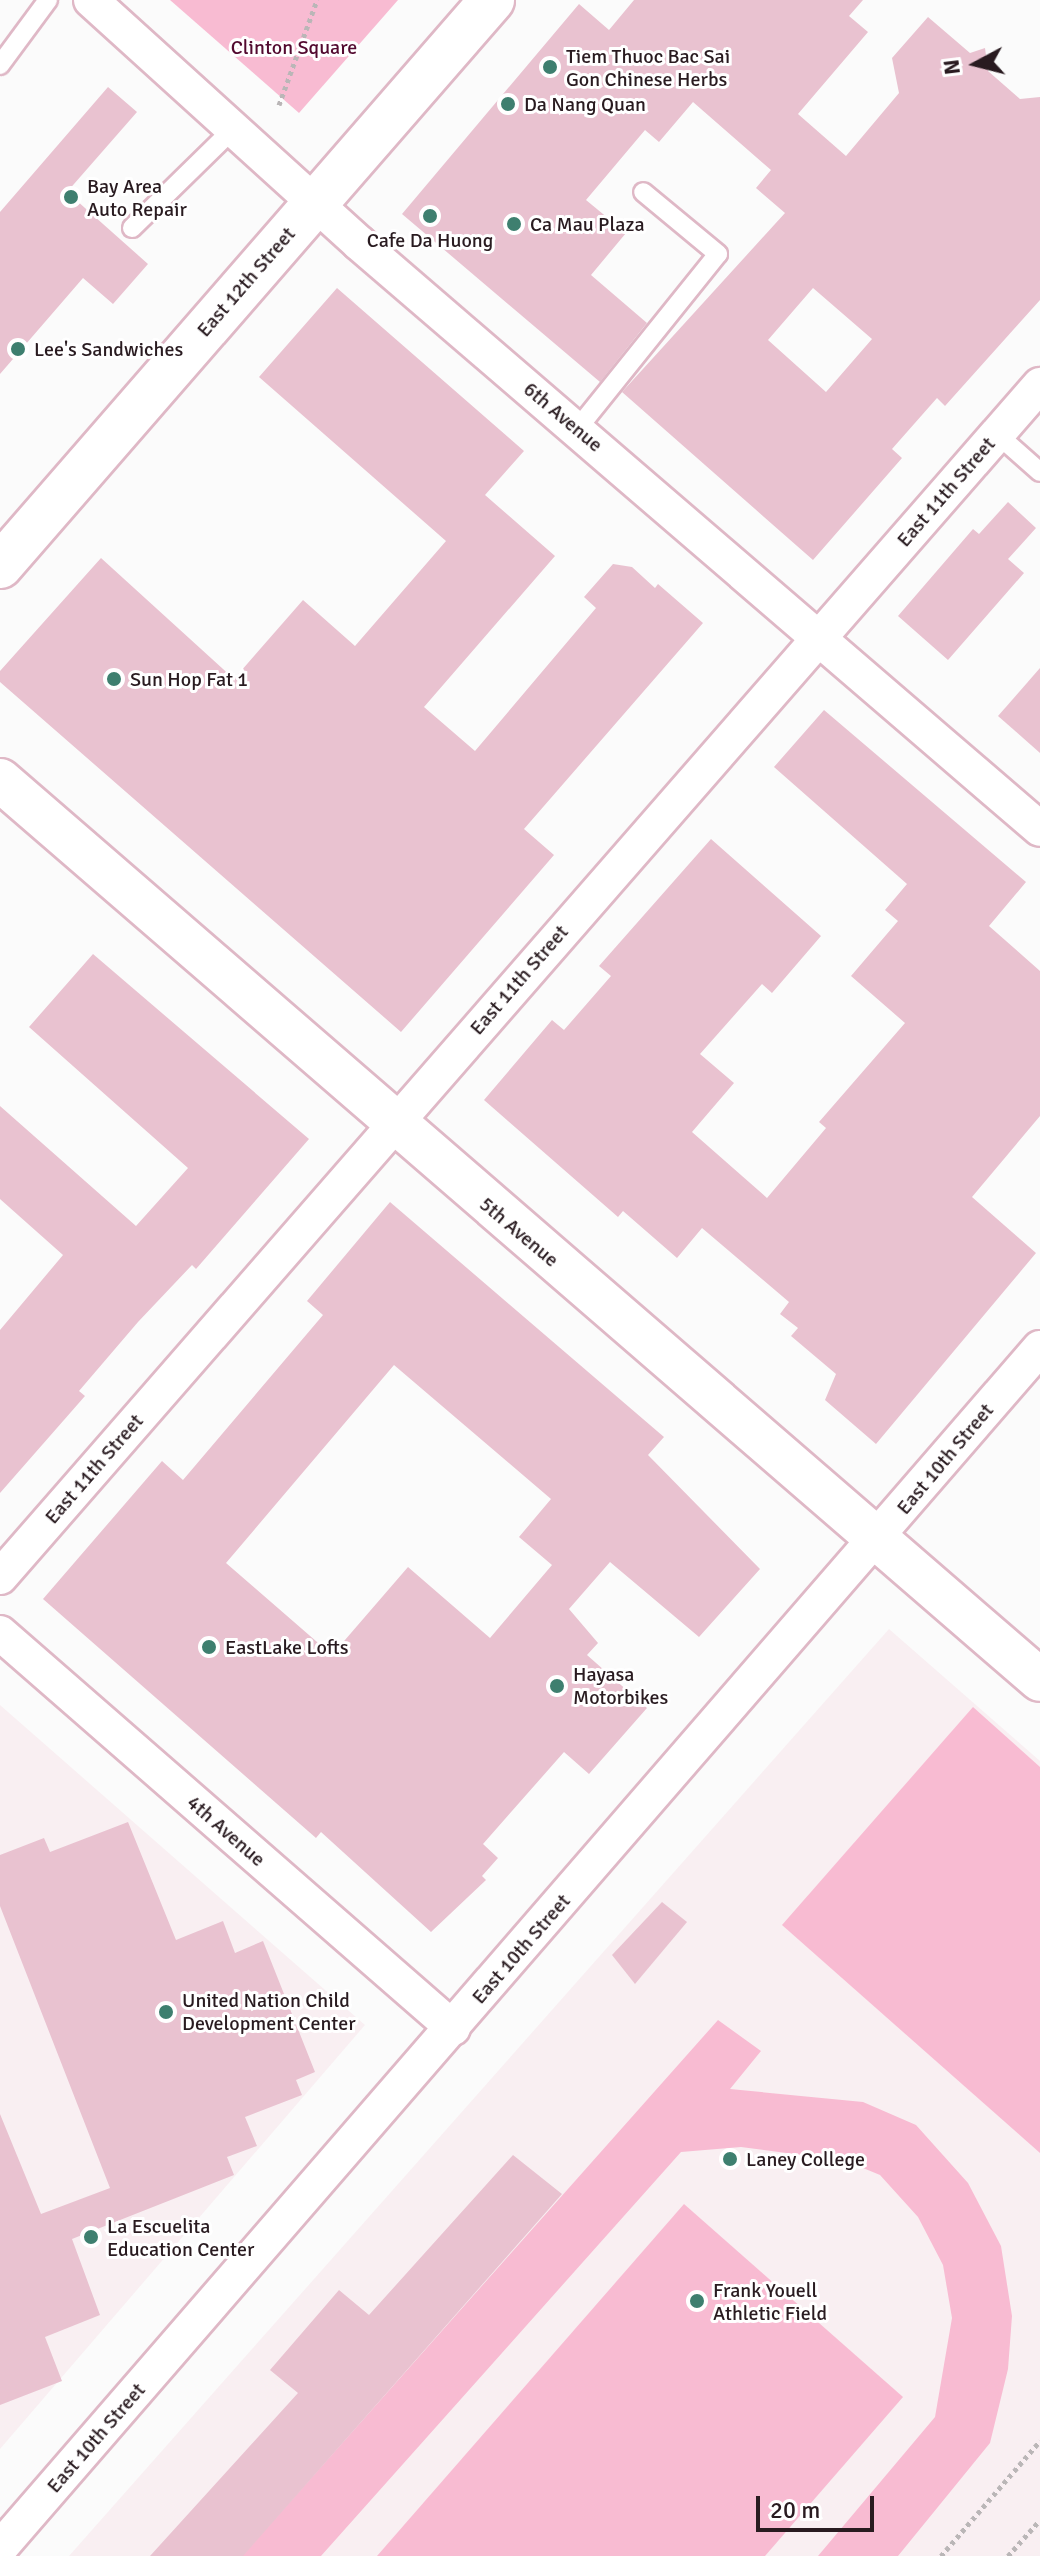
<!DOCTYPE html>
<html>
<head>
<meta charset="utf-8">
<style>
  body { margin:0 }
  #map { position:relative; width:1040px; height:2556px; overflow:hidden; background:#fbfbfb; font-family:Signika,sans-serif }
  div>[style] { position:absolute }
  .built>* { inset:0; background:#f9eff2 }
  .green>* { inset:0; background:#f8bbd2 }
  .building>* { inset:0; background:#e9c2d0 }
  .path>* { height:5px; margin-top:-2.5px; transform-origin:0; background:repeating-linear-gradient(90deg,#bab6b7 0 4px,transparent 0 8px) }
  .roads { filter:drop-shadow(2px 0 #dfb8c6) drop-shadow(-2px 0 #dfb8c6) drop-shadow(0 2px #dfb8c6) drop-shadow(0 -2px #dfb8c6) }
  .service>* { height:18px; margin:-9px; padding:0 9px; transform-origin:9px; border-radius:9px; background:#fff }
  .minor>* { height:34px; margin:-17px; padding:0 17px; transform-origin:17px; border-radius:17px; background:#fff }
  .tertiary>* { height:42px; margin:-21px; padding:0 21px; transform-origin:21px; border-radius:21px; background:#fff }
  .secondary>* { height:44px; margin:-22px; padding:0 22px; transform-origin:22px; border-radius:22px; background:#fff }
  .dots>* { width:22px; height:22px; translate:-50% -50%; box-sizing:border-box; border:4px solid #fff; border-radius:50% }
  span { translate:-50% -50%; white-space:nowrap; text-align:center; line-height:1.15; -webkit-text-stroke:6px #fff; paint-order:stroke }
  .park-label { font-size:20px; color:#530a30 }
  .poi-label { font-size:20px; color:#291b20 }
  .left { translate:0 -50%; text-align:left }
  .street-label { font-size:20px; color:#291b20 }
  .north { position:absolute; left:936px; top:24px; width:80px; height:80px; -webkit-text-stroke:6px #fff; paint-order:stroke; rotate:263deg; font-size:22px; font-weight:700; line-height:32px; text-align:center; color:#291b20 }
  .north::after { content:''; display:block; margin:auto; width:28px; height:36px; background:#291b20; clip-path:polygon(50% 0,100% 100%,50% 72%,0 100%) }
  .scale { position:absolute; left:756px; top:2496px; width:118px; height:36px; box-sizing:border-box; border:4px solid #291b20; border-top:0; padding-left:10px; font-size:24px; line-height:28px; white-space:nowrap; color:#291b20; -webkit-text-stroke:6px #fff; paint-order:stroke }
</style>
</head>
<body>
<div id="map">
  <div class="built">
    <i style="clip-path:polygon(889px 1629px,1040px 1761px,1040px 2556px,69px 2556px)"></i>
    <i style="clip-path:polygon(0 1705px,365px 2025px,0 2449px)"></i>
  </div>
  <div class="green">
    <i style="clip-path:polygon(170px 0,398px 0,299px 113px)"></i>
    <i style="clip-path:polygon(973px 1707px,1040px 1767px,1040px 2153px,782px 1925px)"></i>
    <i style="clip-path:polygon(718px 2020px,761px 2051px,730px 2089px,863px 2102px,916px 2125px,968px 2183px,1001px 2246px,1012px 2316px,1008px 2369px,990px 2443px,898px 2556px,818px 2556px,935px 2417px,952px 2318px,943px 2265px,918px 2217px,880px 2175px,846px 2161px,741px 2147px,681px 2152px,321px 2556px,242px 2556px)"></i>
    <i style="clip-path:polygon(684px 2204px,903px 2397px,765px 2556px,377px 2556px)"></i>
  </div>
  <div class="building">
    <i style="clip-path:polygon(evenodd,634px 0,863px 0,849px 16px,868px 32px,798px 114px,846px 156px,899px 93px,892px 58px,928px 17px,970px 53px,985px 48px,988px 71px,1020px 99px,1040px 97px,1040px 300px,945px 406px,937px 398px,892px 449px,902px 458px,813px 560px,622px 392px,785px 213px,756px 188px,771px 170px,693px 102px,659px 142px,645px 130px,586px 200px,626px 233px,591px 275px,647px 323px,600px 382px,402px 214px,579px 4px,609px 30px,634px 0,813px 288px,872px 339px,826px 392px,768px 340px,813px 288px)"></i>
    <i style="clip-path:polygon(108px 87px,137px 112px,67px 192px,148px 264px,113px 304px,83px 278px,0 374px,0 212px)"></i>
    <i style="clip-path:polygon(337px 288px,524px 451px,485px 495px,555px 556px,424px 707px,475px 751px,596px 608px,584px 597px,613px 564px,632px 567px,655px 588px,658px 584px,703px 623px,524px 829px,554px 855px,401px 1032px,0 682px,0 671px,101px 558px,234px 679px,303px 600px,355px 646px,446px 541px,259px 377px)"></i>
    <i style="clip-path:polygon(1008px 502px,1036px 528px,1008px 559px,1024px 573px,948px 660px,898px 616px,973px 529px,979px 534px)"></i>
    <i style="clip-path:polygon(1040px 668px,1040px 753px,998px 716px)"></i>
    <i style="clip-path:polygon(824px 710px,1026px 882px,989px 926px,1040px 971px,1040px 1116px,972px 1197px,1036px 1253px,876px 1444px,825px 1400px,836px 1374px,791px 1336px,798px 1328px,780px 1314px,789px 1302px,702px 1228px,677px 1258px,623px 1211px,618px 1217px,484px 1100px,552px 1020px,564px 1030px,611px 976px,599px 966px,711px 839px,821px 936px,772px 993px,762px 984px,700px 1054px,734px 1083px,692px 1132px,767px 1198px,826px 1128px,819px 1122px,905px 1023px,851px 976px,898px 921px,885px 910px,907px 884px,774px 767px)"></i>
    <i style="clip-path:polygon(93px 954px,309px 1139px,196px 1269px,192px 1265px,138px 1322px,79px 1391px,85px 1396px,0 1493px,0 1330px,63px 1255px,0 1199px,0 1106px,136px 1226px,188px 1168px,29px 1027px)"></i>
    <i style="clip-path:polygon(evenodd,390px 1202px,664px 1437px,648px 1455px,760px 1569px,699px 1637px,610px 1562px,569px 1609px,598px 1643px,587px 1655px,647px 1708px,589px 1774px,564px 1752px,483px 1844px,498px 1858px,482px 1876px,486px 1880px,431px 1932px,321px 1832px,316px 1838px,43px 1599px,162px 1461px,183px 1480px,323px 1315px,307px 1301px,390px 1202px,394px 1365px,551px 1499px,519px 1537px,552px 1565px,490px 1638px,408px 1567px,332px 1655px,226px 1563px,394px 1365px)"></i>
    <i style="clip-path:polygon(128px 1822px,176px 1940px,223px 1921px,235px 1953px,263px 1941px,315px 2072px,296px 2080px,302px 2095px,245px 2117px,257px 2146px,227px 2157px,234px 2175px,72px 2239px,100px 2315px,45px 2337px,62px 2381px,0 2405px,0 2114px,41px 2214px,110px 2188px,0 1906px,0 1855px,44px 1838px,50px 1852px)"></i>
    <i style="clip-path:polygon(662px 1902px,687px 1922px,635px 1984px,612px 1955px)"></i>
    <i style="clip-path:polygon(513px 2155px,562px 2194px,243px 2556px,150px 2556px,298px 2393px,270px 2370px,339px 2290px,369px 2315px)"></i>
  </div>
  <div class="path">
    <i style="left:279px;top:105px;width:112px;rotate:-70.1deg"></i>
    <i style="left:941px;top:2556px;width:152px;rotate:-49.3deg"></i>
    <i style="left:1008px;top:2556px;width:48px;rotate:-48.4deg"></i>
  </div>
  <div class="roads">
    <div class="service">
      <i style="left:0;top:65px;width:81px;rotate:-53.6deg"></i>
      <i style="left:132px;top:228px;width:144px;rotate:-44.4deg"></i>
      <i style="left:578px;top:428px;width:223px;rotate:-51.2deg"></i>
      <i style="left:718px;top:254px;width:97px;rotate:-140.4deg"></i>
      <i style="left:997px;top:434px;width:57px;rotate:41.5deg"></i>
    </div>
    <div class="minor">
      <i style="left:91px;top:0;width:362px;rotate:42.2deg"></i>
      <i style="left:359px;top:243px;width:898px;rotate:40.71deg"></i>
      <i style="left:0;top:1577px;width:1582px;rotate:-48.9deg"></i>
      <i style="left:0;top:1633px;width:601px;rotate:41.09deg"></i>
      <i style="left:0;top:2548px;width:1588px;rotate:-49.09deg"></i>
    </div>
    <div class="tertiary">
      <i style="left:0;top:780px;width:1375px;rotate:40.87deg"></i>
    </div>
    <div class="secondary">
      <i style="left:0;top:566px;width:750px;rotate:-49deg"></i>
    </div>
  </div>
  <div class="dots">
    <i style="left:550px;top:67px;background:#3e7f6f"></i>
    <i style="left:508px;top:104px;background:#3e7f6f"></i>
    <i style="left:71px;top:197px;background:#3e7f6f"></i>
    <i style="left:430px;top:216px;background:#3e7f6f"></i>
    <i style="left:514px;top:224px;background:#3e7f6f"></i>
    <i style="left:18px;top:349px;background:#3e7f6f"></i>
    <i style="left:114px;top:679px;background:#3e7f6f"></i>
    <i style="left:209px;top:1647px;background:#3e7f6f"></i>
    <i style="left:557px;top:1686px;background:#3e7f6f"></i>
    <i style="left:166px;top:2012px;background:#3e7f6f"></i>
    <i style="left:730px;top:2159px;background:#3e7f6f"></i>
    <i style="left:91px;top:2237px;background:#3e7f6f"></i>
    <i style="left:697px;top:2301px;background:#3e7f6f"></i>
  </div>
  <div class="park-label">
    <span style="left:294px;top:47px">Clinton Square</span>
  </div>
  <div class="poi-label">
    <span class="left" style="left:566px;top:68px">Tiem Thuoc Bac Sai<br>Gon Chinese Herbs</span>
    <span class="left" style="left:524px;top:104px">Da Nang Quan</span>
    <span class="left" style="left:87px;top:198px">Bay Area<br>Auto Repair</span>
    <span class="left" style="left:530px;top:224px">Ca Mau Plaza</span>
    <span style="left:430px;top:240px">Cafe Da Huong</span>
    <span class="left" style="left:34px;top:349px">Lee's Sandwiches</span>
    <span class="left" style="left:130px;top:679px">Sun Hop Fat 1</span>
    <span class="left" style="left:225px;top:1647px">EastLake Lofts</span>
    <span class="left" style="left:573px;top:1686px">Hayasa<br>Motorbikes</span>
    <span class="left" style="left:182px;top:2012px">United Nation Child<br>Development Center</span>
    <span class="left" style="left:746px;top:2159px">Laney College</span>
    <span class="left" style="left:107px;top:2238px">La Escuelita<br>Education Center</span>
    <span class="left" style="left:713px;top:2302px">Frank Youell<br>Athletic Field</span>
  </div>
  <div class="street-label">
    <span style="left:246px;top:282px;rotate:-49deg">East 12th Street</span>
    <span style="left:563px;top:417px;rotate:40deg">6th Avenue</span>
    <span style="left:946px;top:492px;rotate:-49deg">East 11th Street</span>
    <span style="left:519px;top:980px;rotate:-49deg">East 11th Street</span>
    <span style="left:519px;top:1232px;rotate:40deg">5th Avenue</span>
    <span style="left:945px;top:1459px;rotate:-50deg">East 10th Street</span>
    <span style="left:94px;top:1469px;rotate:-49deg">East 11th Street</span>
    <span style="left:226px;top:1831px;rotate:41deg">4th Avenue</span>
    <span style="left:521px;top:1949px;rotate:-49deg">East 10th Street</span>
    <span style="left:96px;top:2438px;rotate:-49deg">East 10th Street</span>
  </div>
  <div class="north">N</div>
  <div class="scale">20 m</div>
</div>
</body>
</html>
